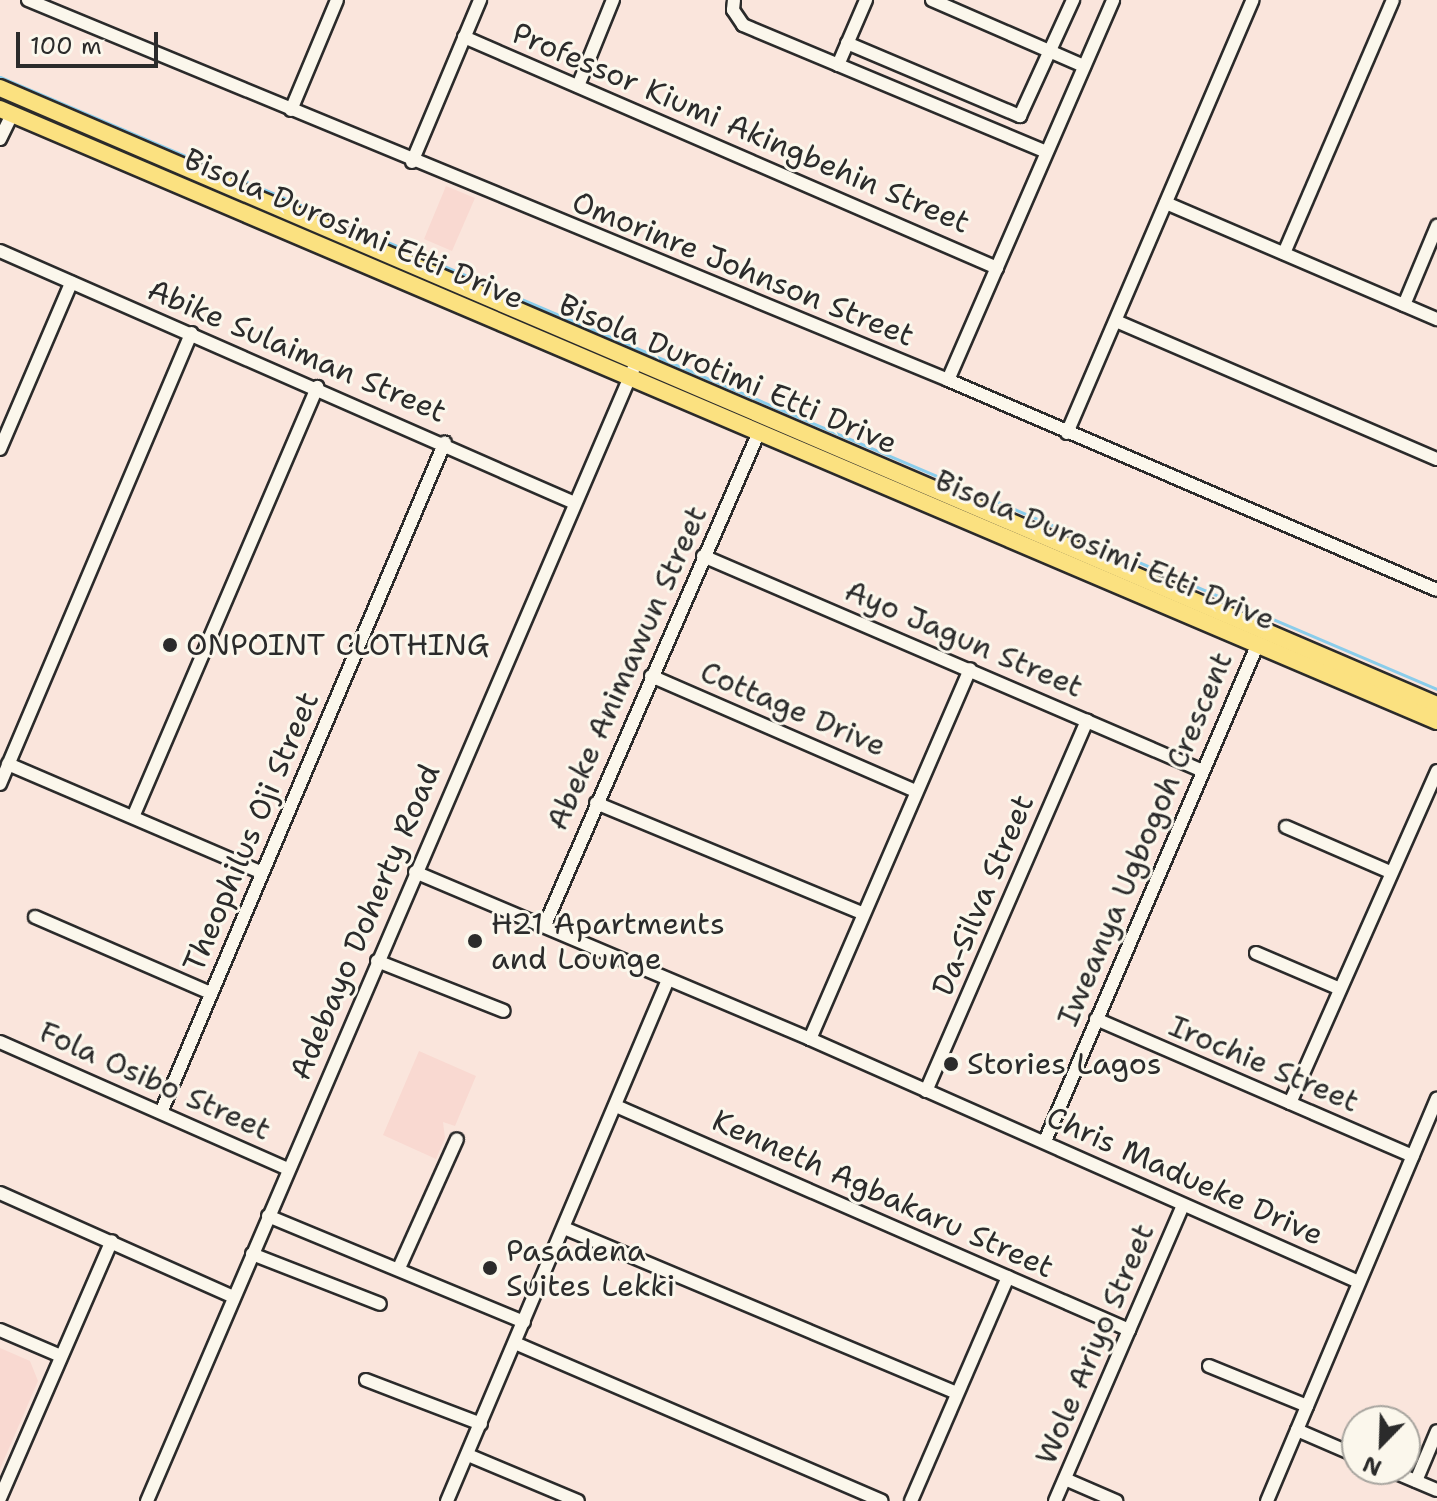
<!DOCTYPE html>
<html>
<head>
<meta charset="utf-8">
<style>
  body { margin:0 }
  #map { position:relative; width:1437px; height:1501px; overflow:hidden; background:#fae5dc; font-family:"Shantell Sans",sans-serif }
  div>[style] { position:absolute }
  .built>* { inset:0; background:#f9d9d1 }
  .stream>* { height:3px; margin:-1.5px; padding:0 1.5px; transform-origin:1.5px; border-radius:1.5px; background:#8acdeb }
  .roads { filter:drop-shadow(2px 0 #2b2b2b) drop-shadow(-2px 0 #2b2b2b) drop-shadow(0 2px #2b2b2b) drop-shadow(0 -2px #2b2b2b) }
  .minor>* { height:12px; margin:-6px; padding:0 6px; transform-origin:6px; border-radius:6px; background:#fbf7ec }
  .major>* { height:16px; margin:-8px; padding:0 8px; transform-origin:8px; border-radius:8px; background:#fbe180 }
  .dots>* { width:22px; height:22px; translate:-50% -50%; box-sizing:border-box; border:4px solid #fbf7ec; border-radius:50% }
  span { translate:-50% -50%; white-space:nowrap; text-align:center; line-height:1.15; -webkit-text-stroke:6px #fbf7ec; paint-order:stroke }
  .street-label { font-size:30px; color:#2b2b2b }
  .poi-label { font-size:30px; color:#2b2b2b }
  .left { translate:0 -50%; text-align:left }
  .north { position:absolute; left:1341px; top:1405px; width:80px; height:80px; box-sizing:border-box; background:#fbf7ec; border:2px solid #a8a59f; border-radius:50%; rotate:203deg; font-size:22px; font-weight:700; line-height:32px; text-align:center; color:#2b2b2b }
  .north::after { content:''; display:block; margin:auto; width:28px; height:36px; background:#2b2b2b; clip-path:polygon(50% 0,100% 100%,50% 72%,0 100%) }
  .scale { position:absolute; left:16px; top:32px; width:142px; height:36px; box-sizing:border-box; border:4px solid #2b2b2b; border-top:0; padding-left:10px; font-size:24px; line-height:28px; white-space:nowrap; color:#2b2b2b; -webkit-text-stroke:6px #fbf7ec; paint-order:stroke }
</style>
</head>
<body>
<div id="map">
  <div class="built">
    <i style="clip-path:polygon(446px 186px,475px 198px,452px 251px,424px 239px)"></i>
    <i style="clip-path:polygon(419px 1051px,476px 1076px,455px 1126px,443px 1122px,445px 1138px,436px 1159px,383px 1135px)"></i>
    <i style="clip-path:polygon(0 1348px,30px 1361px,38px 1381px,0 1469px)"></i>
  </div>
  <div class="stream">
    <i style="left:0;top:77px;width:1562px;rotate:23.07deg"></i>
  </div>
  <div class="roads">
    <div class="minor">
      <i style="left:28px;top:0;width:995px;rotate:22.44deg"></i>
      <i style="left:948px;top:380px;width:532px;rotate:23.24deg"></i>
      <i style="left:734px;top:0;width:10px;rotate:96deg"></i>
      <i style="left:733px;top:10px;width:18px;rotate:56deg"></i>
      <i style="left:743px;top:25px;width:329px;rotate:22.7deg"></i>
      <i style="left:932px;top:0;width:166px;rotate:23.5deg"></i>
      <i style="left:464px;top:37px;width:581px;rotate:23.43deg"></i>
      <i style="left:847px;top:43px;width:188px;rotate:22.9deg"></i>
      <i style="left:1020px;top:116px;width:128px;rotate:-65.4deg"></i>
      <i style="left:838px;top:65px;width:71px;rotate:-66.7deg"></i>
      <i style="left:578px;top:86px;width:93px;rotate:-67.9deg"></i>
      <i style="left:291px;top:110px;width:119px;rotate:-67.3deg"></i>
      <i style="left:0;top:139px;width:28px;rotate:-64deg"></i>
      <i style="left:412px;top:162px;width:176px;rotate:-67.2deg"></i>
      <i style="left:1166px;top:203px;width:295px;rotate:23.2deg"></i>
      <i style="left:0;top:251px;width:625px;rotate:23.69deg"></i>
      <i style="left:1284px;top:253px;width:275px;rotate:-66.7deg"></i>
      <i style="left:1404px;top:305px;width:86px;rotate:-67.3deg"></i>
      <i style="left:1116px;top:321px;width:349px;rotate:23.3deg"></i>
      <i style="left:948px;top:380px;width:414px;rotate:-66.5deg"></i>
      <i style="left:1067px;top:433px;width:471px;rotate:-66.8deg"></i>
      <i style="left:0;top:449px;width:181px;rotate:-66.8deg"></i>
      <i style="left:703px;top:556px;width:544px;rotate:23.27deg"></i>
      <i style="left:651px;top:676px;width:289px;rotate:23.5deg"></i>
      <i style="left:8px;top:764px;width:276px;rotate:23.2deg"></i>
      <i style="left:0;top:784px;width:490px;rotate:-67deg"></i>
      <i style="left:596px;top:803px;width:287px;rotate:22.5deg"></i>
      <i style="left:133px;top:817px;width:468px;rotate:-66.8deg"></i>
      <i style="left:1286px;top:827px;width:113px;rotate:23.4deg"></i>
      <i style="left:415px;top:872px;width:429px;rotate:22.9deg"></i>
      <i style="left:810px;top:1039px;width:600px;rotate:23.88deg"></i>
      <i style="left:35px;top:917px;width:192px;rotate:23.4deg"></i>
      <i style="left:545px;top:925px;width:537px;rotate:-66.54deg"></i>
      <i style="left:1256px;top:953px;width:89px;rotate:23.1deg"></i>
      <i style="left:377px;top:961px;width:136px;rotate:21.5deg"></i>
      <i style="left:1096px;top:1019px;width:345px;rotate:23.4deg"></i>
      <i style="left:810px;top:1039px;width:403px;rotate:-66.6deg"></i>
      <i style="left:0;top:1042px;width:315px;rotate:23.8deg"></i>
      <i style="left:926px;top:1091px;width:404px;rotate:-66.5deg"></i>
      <i style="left:1290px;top:1103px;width:363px;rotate:-66.1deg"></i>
      <i style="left:616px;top:1106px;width:560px;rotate:23.59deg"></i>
      <i style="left:162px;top:1110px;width:725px;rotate:-67.04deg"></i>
      <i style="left:1045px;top:1141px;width:538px;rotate:-66.82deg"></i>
      <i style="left:0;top:1193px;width:256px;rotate:24deg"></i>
      <i style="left:268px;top:1216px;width:277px;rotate:22.5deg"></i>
      <i style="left:564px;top:1228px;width:426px;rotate:22.8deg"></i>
      <i style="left:252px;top:1254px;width:137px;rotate:21.3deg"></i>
      <i style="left:399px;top:1268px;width:141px;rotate:-65.8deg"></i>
      <i style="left:0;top:1330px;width:66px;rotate:23.1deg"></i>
      <i style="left:515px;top:1343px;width:399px;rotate:23.3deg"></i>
      <i style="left:1209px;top:1366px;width:106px;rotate:22.2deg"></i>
      <i style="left:366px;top:1380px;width:123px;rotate:20.9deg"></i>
      <i style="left:1297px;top:1430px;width:65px;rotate:23.4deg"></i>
      <i style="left:468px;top:1455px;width:119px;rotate:22.7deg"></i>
      <i style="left:1387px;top:1469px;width:54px;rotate:22.8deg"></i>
      <i style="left:1065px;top:1479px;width:56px;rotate:23.3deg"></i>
      <i style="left:1416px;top:1481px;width:54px;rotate:-67.2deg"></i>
      <i style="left:0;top:1498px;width:280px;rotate:-66.5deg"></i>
      <i style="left:147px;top:1501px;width:1236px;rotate:-66.75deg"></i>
      <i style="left:447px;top:1501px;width:564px;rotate:-67.03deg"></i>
      <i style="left:911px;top:1501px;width:244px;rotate:-66.6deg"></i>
      <i style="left:1055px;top:1501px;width:320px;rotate:-66.6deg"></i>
      <i style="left:1267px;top:1501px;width:437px;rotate:-67.1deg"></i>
    </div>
    <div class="major">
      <i style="left:0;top:88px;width:1564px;rotate:23.24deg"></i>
      <i style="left:0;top:109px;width:1562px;rotate:23.07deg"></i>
    </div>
  </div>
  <div class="dots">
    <i style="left:170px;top:645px;background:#2b2b2b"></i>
    <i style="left:475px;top:941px;background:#2b2b2b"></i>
    <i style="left:951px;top:1064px;background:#2b2b2b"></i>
    <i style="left:490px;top:1268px;background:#2b2b2b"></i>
  </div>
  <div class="street-label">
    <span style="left:741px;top:128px;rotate:23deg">Professor Kiumi Akingbehin Street</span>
    <span style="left:354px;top:229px;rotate:23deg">Bisola Durosimi Etti Drive</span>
    <span style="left:743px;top:269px;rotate:22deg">Omorinre Johnson Street</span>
    <span style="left:297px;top:351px;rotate:23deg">Abike Sulaiman Street</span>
    <span style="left:728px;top:374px;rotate:23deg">Bisola Durotimi Etti Drive</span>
    <span style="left:1105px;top:550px;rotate:23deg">Bisola Durosimi Etti Drive</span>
    <span style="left:964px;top:639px;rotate:23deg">Ayo Jagun Street</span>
    <span style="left:627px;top:668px;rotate:-66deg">Abeke Animawun Street</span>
    <span style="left:793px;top:709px;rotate:23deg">Cottage Drive</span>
    <span style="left:251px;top:832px;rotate:-67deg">Theophilus Oji Street</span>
    <span style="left:1145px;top:839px;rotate:-67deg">Iweanya Ugbogoh Crescent</span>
    <span style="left:983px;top:895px;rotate:-67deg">Da-Silva Street</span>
    <span style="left:365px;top:922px;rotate:-67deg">Adebayo Doherty Road</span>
    <span style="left:1264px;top:1064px;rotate:23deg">Irochie Street</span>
    <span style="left:155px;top:1081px;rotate:24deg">Fola Osibo Street</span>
    <span style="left:1185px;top:1176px;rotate:24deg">Chris Madueke Drive</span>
    <span style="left:883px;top:1194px;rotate:24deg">Kenneth Agbakaru Street</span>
    <span style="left:1095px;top:1344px;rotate:-67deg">Wole Ariyo Street</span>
  </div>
  <div class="poi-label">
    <span class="left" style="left:186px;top:645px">ONPOINT CLOTHING</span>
    <span class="left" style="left:491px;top:941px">H21 Apartments<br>and Lounge</span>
    <span class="left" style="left:967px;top:1064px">Stories Lagos</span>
    <span class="left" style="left:506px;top:1268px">Pasadena<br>Suites Lekki</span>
  </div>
  <div class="north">N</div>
  <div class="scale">100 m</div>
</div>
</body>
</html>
